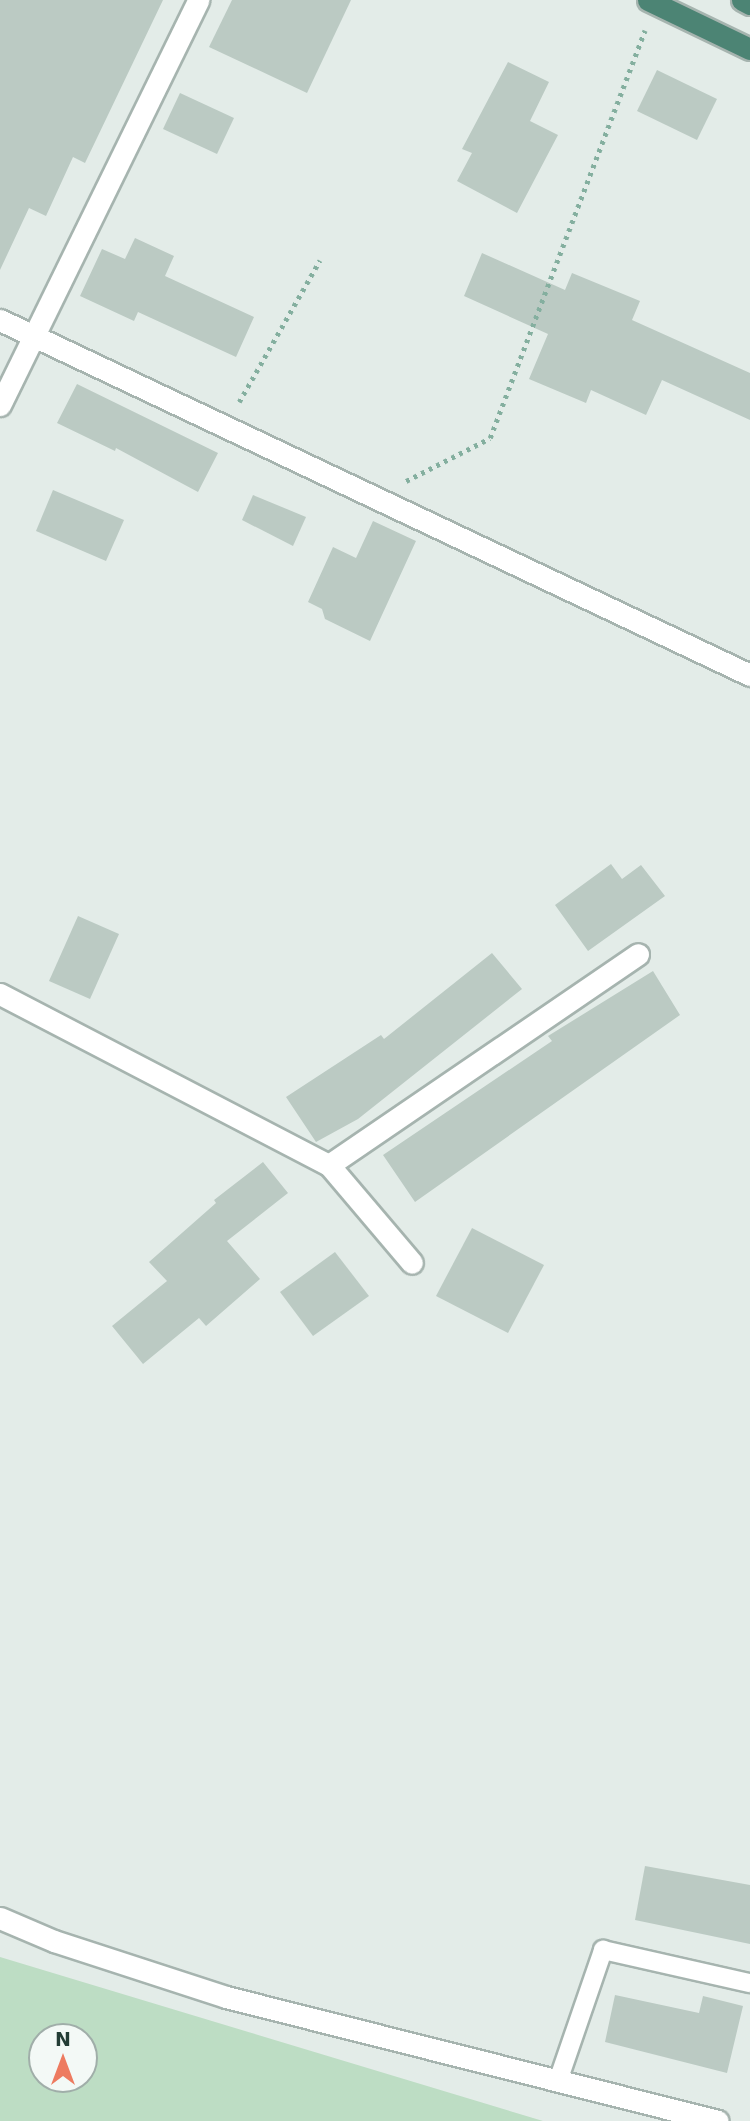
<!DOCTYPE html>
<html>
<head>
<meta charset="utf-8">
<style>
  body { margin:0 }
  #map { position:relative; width:750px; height:2121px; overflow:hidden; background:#e3ece8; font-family:"DejaVu Sans",sans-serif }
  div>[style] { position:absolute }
  .green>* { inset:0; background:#bdddc4 }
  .building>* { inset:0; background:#bbcac3 }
  .path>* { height:4.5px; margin-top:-2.25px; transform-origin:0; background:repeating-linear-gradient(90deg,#84af9f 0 3.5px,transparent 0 8.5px) }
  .roads { filter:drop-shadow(2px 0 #a6b4af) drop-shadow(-2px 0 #a6b4af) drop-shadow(0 2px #a6b4af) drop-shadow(0 -2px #a6b4af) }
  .service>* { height:18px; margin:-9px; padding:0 9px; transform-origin:9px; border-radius:9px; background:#fff }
  .minor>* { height:21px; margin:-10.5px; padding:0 10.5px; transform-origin:10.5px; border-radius:10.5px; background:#fff }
  .trunk>* { height:21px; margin:-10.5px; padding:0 10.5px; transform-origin:10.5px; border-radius:10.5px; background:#4c8474 }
  span { translate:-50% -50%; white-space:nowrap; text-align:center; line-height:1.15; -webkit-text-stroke:5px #f3f9f6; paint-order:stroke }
  .north { position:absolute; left:28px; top:2023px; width:70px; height:70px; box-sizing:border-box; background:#f3f9f6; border:2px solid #a0aea9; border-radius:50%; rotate:0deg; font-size:19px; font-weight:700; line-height:28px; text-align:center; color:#233d35 }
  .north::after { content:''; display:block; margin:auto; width:24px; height:32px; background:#ed7b60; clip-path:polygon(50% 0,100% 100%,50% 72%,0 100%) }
</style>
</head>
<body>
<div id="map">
  <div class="green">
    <i style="clip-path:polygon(evenodd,0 1957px,543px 2121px,0 2121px,0 1957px,42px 2037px,84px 2037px,84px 2079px,42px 2079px,42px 2037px)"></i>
  </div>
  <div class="building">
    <i style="clip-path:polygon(0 0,163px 0,85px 163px,73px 157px,46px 216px,29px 208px,0 270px)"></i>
    <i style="clip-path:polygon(232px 0,351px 0,307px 93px,209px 47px)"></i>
    <i style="clip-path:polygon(508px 62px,549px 82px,530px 121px,558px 135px,517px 213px,457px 181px,472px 153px,462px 149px)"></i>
    <i style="clip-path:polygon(657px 70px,717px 99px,697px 140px,637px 111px)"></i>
    <i style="clip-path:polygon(180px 93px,234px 118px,217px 154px,163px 129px)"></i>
    <i style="clip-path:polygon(135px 238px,174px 256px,165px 276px,254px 317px,236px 357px,138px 312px,134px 321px,80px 296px,102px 249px,125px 259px)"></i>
    <i style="clip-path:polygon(482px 253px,565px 290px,572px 273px,640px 301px,632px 320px,750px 373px,750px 420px,662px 380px,646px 415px,591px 390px,586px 403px,529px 379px,548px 334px,464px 296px)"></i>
    <i style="clip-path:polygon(77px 384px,218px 453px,198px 492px,116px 448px,115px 451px,57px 423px)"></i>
    <i style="clip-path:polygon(53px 490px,124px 520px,106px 561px,36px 531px)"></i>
    <i style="clip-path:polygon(253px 495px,306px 517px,293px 546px,242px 520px)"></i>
    <i style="clip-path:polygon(373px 521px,416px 541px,370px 641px,325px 619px,322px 609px,308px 602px,333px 547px,356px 558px)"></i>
    <i style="clip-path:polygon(611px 864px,622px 879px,641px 865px,665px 896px,588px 951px,555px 905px)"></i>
    <i style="clip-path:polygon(78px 916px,119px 934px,90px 999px,49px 981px)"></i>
    <i style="clip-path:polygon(492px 953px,522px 989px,358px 1119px,316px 1142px,286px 1097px,381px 1035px,384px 1039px)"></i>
    <i style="clip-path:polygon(653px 971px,680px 1015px,415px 1202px,383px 1155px,552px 1041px,548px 1036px)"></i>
    <i style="clip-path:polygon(263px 1162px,288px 1193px,227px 1241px,260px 1279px,206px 1326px,199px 1318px,143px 1364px,112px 1326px,167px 1281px,149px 1262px,216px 1203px,214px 1200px)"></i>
    <i style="clip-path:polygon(472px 1228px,544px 1265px,508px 1333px,436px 1296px)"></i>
    <i style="clip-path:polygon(335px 1252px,369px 1296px,313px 1336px,280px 1292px)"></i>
    <i style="clip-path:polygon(645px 1866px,750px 1885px,750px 1944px,635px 1920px)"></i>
    <i style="clip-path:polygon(615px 1995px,699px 2013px,703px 1996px,743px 2006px,727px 2073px,605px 2042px)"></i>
  </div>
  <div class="path">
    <i style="left:239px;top:402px;width:163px;rotate:-60.3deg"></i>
    <i style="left:406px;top:481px;width:94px;rotate:-27.1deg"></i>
    <i style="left:490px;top:438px;width:436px;rotate:-69.2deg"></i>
  </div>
  <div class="roads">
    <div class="service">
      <i style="left:558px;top:2081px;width:139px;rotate:-71deg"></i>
      <i style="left:603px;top:1950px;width:151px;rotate:12.7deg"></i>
    </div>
    <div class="minor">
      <i style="left:0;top:320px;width:830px;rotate:25.33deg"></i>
      <i style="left:0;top:405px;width:451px;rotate:-63.9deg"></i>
      <i style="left:0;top:994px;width:371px;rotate:27.5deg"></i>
      <i style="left:329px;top:1165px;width:374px;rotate:-34.3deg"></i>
      <i style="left:329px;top:1165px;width:128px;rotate:49.7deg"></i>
      <i style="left:0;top:1918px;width:59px;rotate:23.1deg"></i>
      <i style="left:54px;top:1941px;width:181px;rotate:18deg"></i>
      <i style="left:226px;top:1997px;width:507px;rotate:14.15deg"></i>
    </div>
    <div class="trunk">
      <i style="left:648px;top:0;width:113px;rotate:25.7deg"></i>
      <i style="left:742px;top:0;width:9px;rotate:27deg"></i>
    </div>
  </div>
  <div class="north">N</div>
</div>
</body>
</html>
